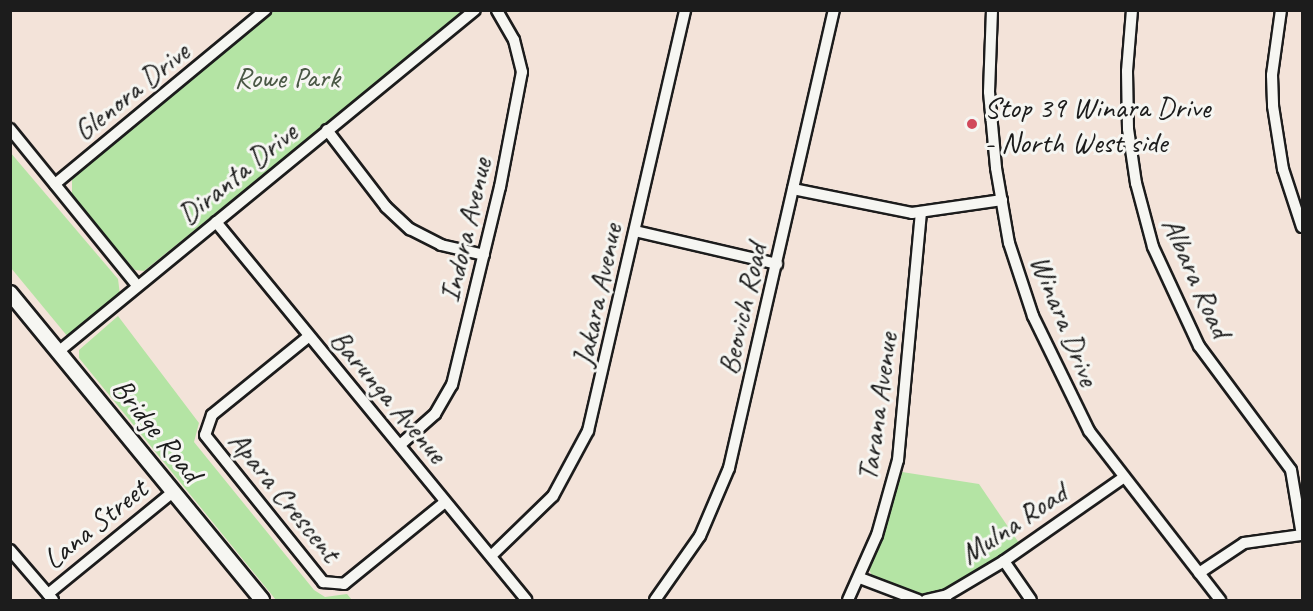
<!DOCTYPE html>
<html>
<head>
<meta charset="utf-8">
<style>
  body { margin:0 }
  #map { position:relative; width:1313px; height:611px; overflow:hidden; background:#f3e3d9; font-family:Caveat,sans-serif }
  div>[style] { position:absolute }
  .green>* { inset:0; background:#b4e4a4 }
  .roads { filter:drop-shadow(2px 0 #1c1c1c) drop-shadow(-2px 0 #1c1c1c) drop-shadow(0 2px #1c1c1c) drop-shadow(0 -2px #1c1c1c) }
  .street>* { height:10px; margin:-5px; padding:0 5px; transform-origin:5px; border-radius:5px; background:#f6f6f2 }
  .secondary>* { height:14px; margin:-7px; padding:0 7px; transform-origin:7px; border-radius:7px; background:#f6f6f2 }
  .dots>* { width:16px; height:16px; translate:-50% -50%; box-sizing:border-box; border:3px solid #f6f6f2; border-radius:50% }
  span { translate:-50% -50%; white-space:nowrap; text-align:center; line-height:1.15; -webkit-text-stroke:6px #f6f6f2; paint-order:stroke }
  .park-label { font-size:30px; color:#4a5845 }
  .street-label { font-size:30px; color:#1c1c1c }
  .poi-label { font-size:30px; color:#1c1c1c }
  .left { translate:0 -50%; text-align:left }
  .frame { position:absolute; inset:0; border:12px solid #1c1c1c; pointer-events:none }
</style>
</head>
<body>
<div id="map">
  <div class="green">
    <i style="clip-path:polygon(274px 11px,465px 11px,144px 271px,135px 270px,72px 197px,72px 177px)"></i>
    <i style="clip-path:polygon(10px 152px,118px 279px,120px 295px,68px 337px,11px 268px)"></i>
    <i style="clip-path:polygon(118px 316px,199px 423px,194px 442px,314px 590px,325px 597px,347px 594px,352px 600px,276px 600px,79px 358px,79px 350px)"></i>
    <i style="clip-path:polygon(902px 472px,979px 484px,1019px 543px,951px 589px,922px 598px,874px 581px,869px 569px)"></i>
  </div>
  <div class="roads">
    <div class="street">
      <i style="left:992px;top:10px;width:82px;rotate:92.1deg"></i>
      <i style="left:989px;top:92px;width:76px;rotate:84.7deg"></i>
      <i style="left:996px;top:168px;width:76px;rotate:80.2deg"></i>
      <i style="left:1009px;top:243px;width:77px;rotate:71.8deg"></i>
      <i style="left:1033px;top:316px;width:128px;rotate:64deg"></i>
      <i style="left:1089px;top:431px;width:214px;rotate:52.2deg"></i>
      <i style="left:1132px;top:10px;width:61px;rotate:94.7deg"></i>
      <i style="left:1127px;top:71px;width:58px;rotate:89deg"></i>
      <i style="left:1128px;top:129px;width:55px;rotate:81.6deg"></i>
      <i style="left:1136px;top:183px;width:66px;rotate:75.1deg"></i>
      <i style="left:1153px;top:247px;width:109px;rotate:65.1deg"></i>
      <i style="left:1199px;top:346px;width:154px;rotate:53.4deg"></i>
      <i style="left:1291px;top:470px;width:66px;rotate:80.4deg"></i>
      <i style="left:1281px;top:10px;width:66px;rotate:97.9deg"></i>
      <i style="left:1272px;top:75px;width:31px;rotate:88deg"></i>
      <i style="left:1273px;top:106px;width:64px;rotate:81deg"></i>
      <i style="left:1283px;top:169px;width:61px;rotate:71.9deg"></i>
      <i style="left:10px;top:129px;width:201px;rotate:50.9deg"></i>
      <i style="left:327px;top:130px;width:97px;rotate:52.5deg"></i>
      <i style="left:386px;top:207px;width:33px;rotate:43deg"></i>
      <i style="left:410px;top:229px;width:35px;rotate:27deg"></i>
      <i style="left:441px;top:245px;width:44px;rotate:13.1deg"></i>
      <i style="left:55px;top:184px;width:273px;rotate:-39.6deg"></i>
      <i style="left:793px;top:189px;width:121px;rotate:11.4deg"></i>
      <i style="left:912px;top:213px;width:91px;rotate:-8.2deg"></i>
      <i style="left:216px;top:222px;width:489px;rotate:50.6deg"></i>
      <i style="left:635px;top:231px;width:146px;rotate:13.1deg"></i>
      <i style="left:308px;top:337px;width:124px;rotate:140.9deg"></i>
      <i style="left:212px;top:415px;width:21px;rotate:109deg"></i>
      <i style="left:205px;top:435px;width:189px;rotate:51.2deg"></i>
      <i style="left:323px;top:582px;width:21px;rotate:5deg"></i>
      <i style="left:344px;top:584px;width:130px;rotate:-39.1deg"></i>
      <i style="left:58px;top:352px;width:539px;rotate:-39.36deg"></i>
      <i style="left:400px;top:445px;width:47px;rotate:-41.5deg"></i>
      <i style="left:435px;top:414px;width:34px;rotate:-60deg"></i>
      <i style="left:452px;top:385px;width:204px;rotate:-76.4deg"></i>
      <i style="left:500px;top:187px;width:117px;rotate:-79.2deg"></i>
      <i style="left:522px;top:72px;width:33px;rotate:-104deg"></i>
      <i style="left:514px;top:40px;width:34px;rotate:-120deg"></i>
      <i style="left:10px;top:550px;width:66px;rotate:49.3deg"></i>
      <i style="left:491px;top:556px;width:86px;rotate:-44.1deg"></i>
      <i style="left:553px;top:496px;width:74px;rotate:-61.7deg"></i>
      <i style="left:588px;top:431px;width:432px;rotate:-77deg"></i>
      <i style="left:1004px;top:561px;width:47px;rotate:55.3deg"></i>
      <i style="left:1199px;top:573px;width:54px;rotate:-33.7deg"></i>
      <i style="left:1244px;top:543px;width:59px;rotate:-7.9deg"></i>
      <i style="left:860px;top:578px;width:62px;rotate:20.8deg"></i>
      <i style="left:48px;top:594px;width:161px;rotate:-39.2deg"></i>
      <i style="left:655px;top:600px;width:78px;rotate:-54.9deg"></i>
      <i style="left:700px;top:536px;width:74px;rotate:-66.9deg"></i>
      <i style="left:729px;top:468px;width:470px;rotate:-77.1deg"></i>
      <i style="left:848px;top:600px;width:71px;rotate:-66deg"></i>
      <i style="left:877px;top:535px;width:78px;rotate:-74.4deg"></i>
      <i style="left:898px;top:460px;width:248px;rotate:-84.7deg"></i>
      <i style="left:926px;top:600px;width:22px;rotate:-13deg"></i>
      <i style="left:947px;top:595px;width:66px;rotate:-30.8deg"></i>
      <i style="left:1004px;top:561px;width:145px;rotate:-34.9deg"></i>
    </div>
    <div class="secondary">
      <i style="left:10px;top:293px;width:397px;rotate:50.6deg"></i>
    </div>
  </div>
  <div class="dots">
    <i style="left:972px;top:124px;background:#d1495b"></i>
  </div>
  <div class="park-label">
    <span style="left:287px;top:77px">Rowe Park</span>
  </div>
  <div class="street-label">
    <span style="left:131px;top:91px;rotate:-39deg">Glenora Drive</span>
    <span style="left:237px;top:173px;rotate:-39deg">Diranta Drive</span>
    <span style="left:465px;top:230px;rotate:-77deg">Indora Avenue</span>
    <span style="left:1197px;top:277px;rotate:66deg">Albara Road</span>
    <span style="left:597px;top:295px;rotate:-78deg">Jakara Avenue</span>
    <span style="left:742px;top:309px;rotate:-77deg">Beovich Road</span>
    <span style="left:1065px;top:320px;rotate:68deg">Winara Drive</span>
    <span style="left:389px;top:396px;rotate:50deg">Barunga Avenue</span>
    <span style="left:877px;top:407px;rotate:-82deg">Tarana Avenue</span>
    <span style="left:157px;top:430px;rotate:51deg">Bridge Road</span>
    <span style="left:285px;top:496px;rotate:51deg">Apara Crescent</span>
    <span style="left:1013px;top:523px;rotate:-34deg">Mulna Road</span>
    <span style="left:95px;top:524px;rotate:-39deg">Lana Street</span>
  </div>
  <div class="poi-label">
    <span class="left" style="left:984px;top:124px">Stop 39 Winara Drive<br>- North West side</span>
  </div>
  <div class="frame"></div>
</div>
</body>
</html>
